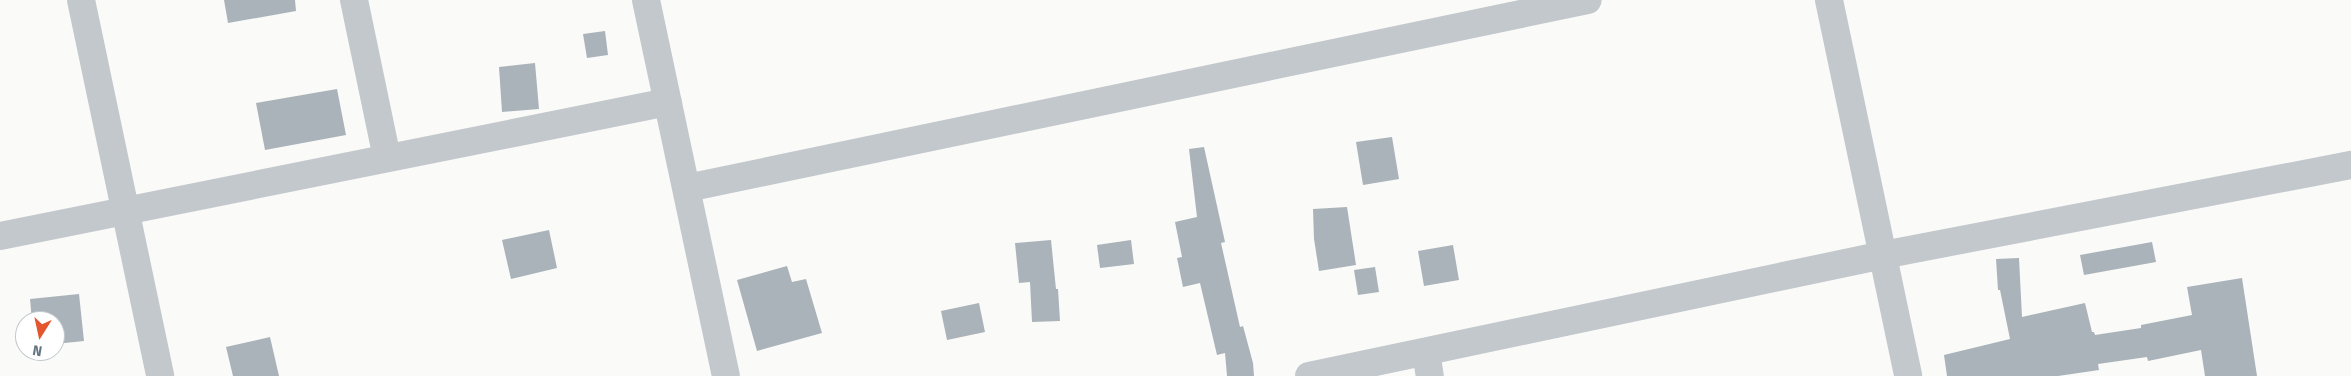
<!DOCTYPE html>
<html>
<head>
<meta charset="utf-8">
<style>
  body { margin:0 }
  #map { position:relative; width:2351px; height:376px; overflow:hidden; background:#fafaf8; font-family:"Fira Sans",sans-serif }
  div>[style] { position:absolute }
  .building>* { inset:0; background:#aab3b9 }
  .street>* { height:28px; margin:-14px; padding:0 14px; transform-origin:14px; border-radius:14px; background:#c3c8cc }
  span { translate:-50% -50%; white-space:nowrap; text-align:center; line-height:1.15; -webkit-text-stroke:5px #fff; paint-order:stroke }
  .north { position:absolute; left:15px; top:311px; width:50px; height:50px; box-sizing:border-box; background:#fff; border:1px solid #c1c8cd; border-radius:50%; rotate:190deg; font-size:14px; font-weight:700; line-height:20px; text-align:center; color:#657683 }
  .north::after { content:''; display:block; margin:auto; width:18px; height:22px; background:#e4572e; clip-path:polygon(50% 0,100% 100%,50% 72%,0 100%) }
</style>
</head>
<body>
<div id="map">
  <div class="building">
    <i style="clip-path:polygon(224px 0,295px 0,296px 11px,228px 23px)"></i>
    <i style="clip-path:polygon(605px 31px,608px 55px,587px 58px,583px 34px)"></i>
    <i style="clip-path:polygon(535px 63px,539px 109px,502px 112px,499px 67px)"></i>
    <i style="clip-path:polygon(337px 89px,346px 135px,265px 150px,256px 103px)"></i>
    <i style="clip-path:polygon(1392px 137px,1399px 179px,1363px 185px,1356px 142px)"></i>
    <i style="clip-path:polygon(1204px 147px,1225px 242px,1221px 243px,1240px 327px,1243px 326px,1253px 363px,1254px 376px,1227px 376px,1225px 353px,1217px 355px,1200px 283px,1183px 287px,1177px 258px,1182px 257px,1175px 222px,1197px 217px,1189px 149px)"></i>
    <i style="clip-path:polygon(1347px 207px,1356px 265px,1319px 271px,1314px 239px,1313px 209px)"></i>
    <i style="clip-path:polygon(549px 230px,557px 268px,511px 279px,502px 240px)"></i>
    <i style="clip-path:polygon(1051px 240px,1056px 289px,1058px 289px,1060px 321px,1032px 322px,1030px 282px,1019px 283px,1015px 243px)"></i>
    <i style="clip-path:polygon(1131px 240px,1134px 264px,1100px 268px,1097px 245px)"></i>
    <i style="clip-path:polygon(2152px 242px,2156px 262px,2084px 275px,2080px 255px)"></i>
    <i style="clip-path:polygon(1453px 245px,1459px 280px,1424px 286px,1418px 251px)"></i>
    <i style="clip-path:polygon(2019px 258px,2022px 317px,2085px 303px,2092px 332px,2094px 332px,2095px 335px,2141px 328px,2141px 325px,2192px 315px,2187px 287px,2242px 278px,2257px 376px,2205px 376px,2201px 350px,2148px 361px,2147px 357px,2098px 364px,2099px 370px,2058px 376px,1947px 376px,1944px 355px,2010px 339px,2000px 290px,1998px 290px,1996px 259px)"></i>
    <i style="clip-path:polygon(787px 266px,792px 282px,806px 279px,822px 333px,757px 351px,737px 280px)"></i>
    <i style="clip-path:polygon(1375px 267px,1379px 292px,1358px 295px,1354px 270px)"></i>
    <i style="clip-path:polygon(79px 294px,84px 341px,55px 344px,55px 321px,32px 321px,30px 299px)"></i>
    <i style="clip-path:polygon(979px 303px,985px 332px,947px 340px,941px 311px)"></i>
    <i style="clip-path:polygon(270px 337px,279px 376px,233px 376px,226px 347px)"></i>
  </div>
  <div class="street">
    <i style="left:81px;top:0;width:384px;rotate:78.1deg"></i>
    <i style="left:354px;top:0;width:161px;rotate:78.2deg"></i>
    <i style="left:646px;top:0;width:384px;rotate:78deg"></i>
    <i style="left:1829px;top:0;width:384px;rotate:78.1deg"></i>
    <i style="left:687px;top:188px;width:920px;rotate:-11.79deg"></i>
    <i style="left:0;top:236px;width:681px;rotate:-11.34deg"></i>
    <i style="left:1426px;top:352px;width:24px;rotate:81deg"></i>
    <i style="left:1309px;top:376px;width:587px;rotate:-11.9deg"></i>
    <i style="left:1883px;top:255px;width:477px;rotate:-10.9deg"></i>
  </div>
  <div class="north">N</div>
</div>
</body>
</html>
